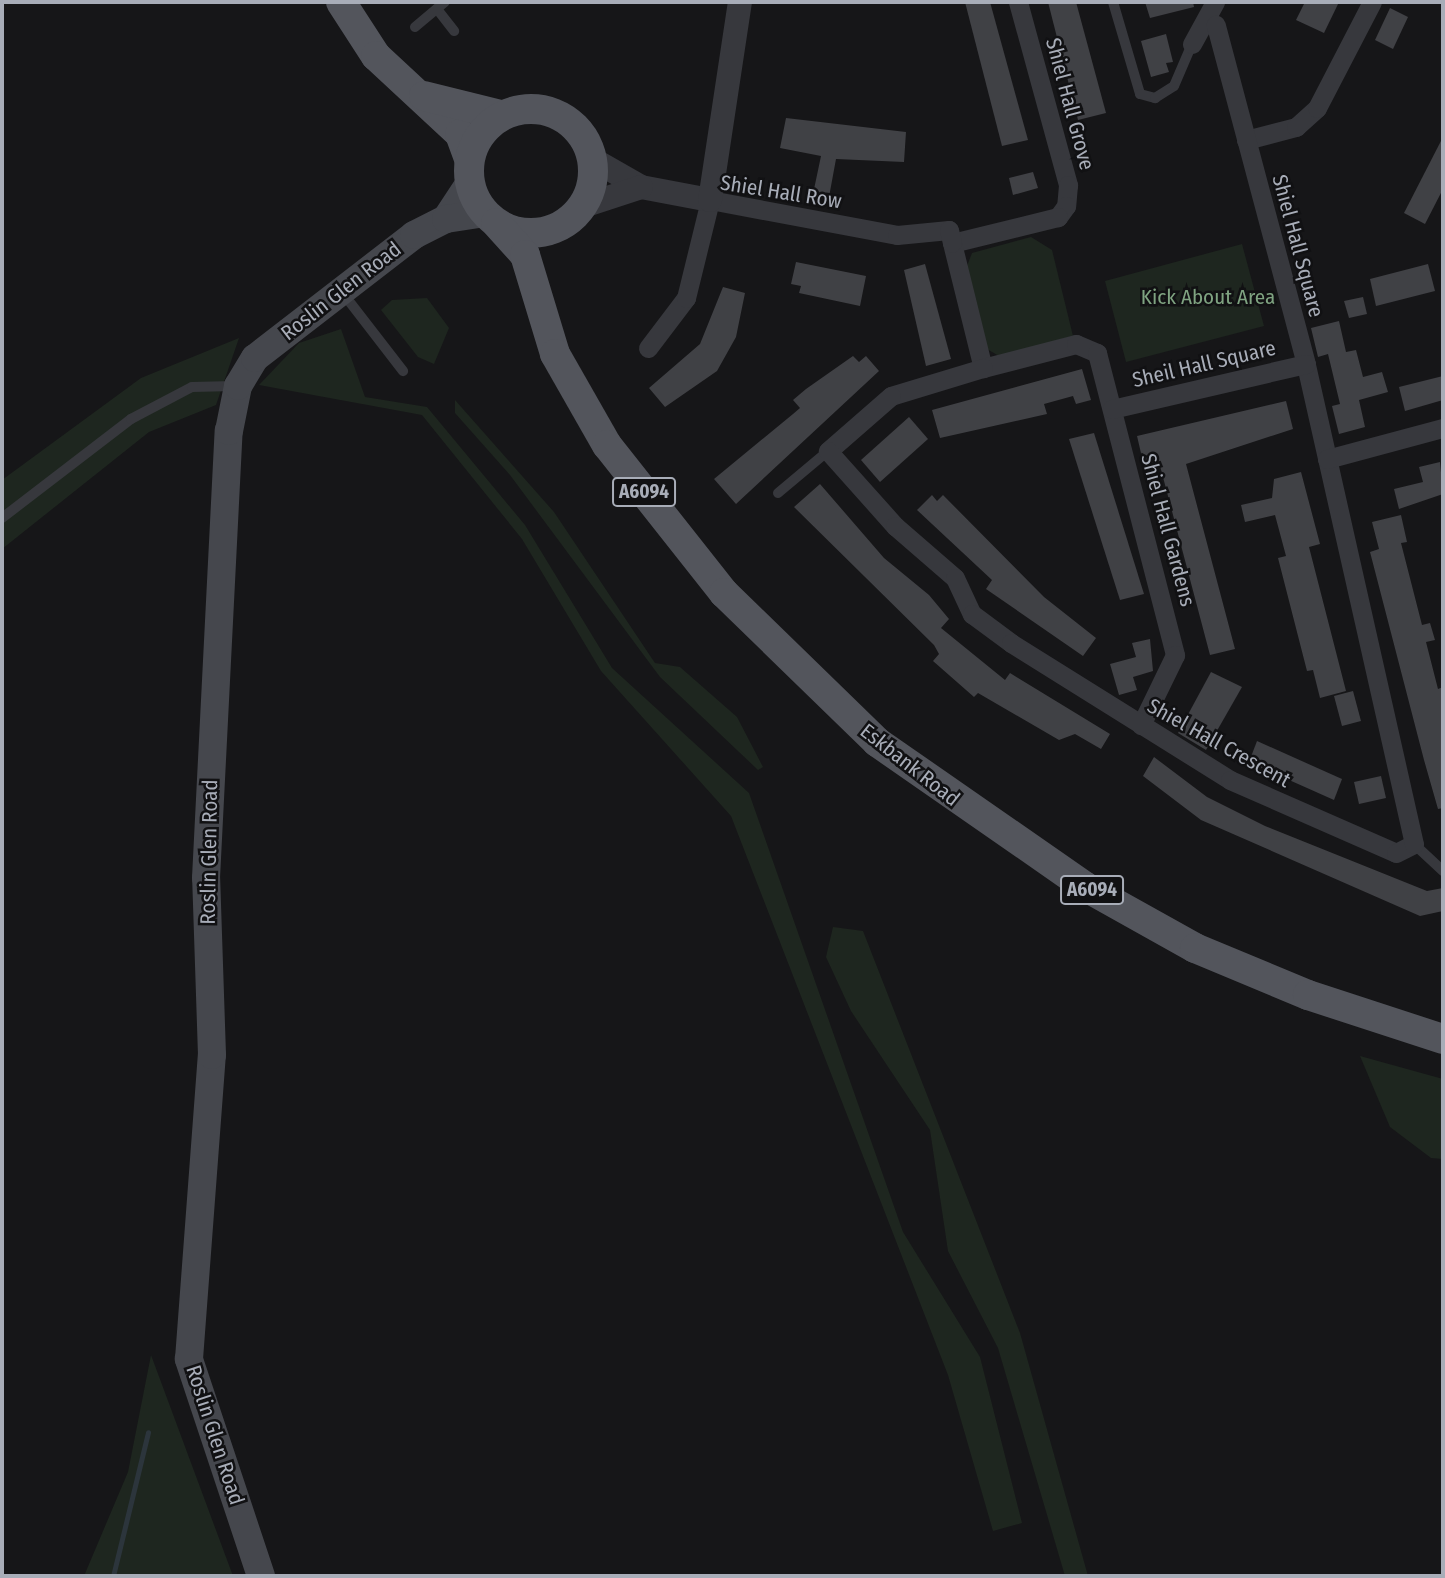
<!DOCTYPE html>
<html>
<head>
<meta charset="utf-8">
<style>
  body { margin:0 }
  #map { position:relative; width:1445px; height:1578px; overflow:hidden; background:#161618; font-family:"Fira Sans Condensed",sans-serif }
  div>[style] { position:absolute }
  .green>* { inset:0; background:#1e261f }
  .stream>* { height:5px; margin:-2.5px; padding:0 2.5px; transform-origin:2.5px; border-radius:2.5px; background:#2c353c }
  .building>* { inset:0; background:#404145 }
  .service>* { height:10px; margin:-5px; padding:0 5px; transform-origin:5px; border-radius:5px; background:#37383d }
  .minor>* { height:19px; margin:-9.5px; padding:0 9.5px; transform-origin:9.5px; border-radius:9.5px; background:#37383d }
  .tertiary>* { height:24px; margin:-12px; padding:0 12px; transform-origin:12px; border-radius:12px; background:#37383d }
  .secondary>* { height:28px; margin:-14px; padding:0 14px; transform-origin:14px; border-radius:14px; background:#45474d }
  .primary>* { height:30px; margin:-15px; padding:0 15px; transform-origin:15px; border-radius:15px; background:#53555c }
  .primary>.ring { margin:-15px; padding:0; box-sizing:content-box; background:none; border:30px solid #53555c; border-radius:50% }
  span { translate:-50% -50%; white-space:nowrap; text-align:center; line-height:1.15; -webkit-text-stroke:5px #111113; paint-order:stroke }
  .shield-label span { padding:2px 5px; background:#111113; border:2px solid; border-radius:5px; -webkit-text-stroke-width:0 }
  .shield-label { font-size:19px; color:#a8adb8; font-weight:700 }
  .street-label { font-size:21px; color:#a8adb8 }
  .park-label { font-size:21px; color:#7fa381 }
  .frame { position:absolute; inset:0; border:4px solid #a8adb8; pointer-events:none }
</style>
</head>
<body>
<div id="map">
  <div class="green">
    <i style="clip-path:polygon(1031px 237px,1052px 250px,1073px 336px,999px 356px,987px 349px,967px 266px,972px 253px)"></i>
    <i style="clip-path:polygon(1242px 244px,1264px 326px,1126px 362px,1105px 281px)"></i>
    <i style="clip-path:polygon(427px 298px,449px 328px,434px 364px,418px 357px,381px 310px,392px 300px)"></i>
    <i style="clip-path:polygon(341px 329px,365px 397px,427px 407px,525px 525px,612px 668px,749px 793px,903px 1232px,980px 1357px,1022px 1523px,993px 1531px,948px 1375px,731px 816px,601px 671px,522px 539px,422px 415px,259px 385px,299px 343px)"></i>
    <i style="clip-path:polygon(239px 338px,216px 405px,149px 432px,2px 549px,2px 480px,141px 378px)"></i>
    <i style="clip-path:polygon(455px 400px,554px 512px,655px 663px,680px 667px,737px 717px,763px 767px,758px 770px,660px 677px,510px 475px,455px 413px)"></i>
    <i style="clip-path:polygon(833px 927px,863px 931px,1020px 1333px,1088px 1576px,1065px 1576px,998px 1348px,948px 1251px,930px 1130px,851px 1011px,826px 957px)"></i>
    <i style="clip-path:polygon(1360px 1056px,1443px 1079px,1443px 1159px,1431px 1158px,1390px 1127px)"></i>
    <i style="clip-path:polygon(151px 1355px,233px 1576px,84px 1576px,128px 1472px)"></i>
  </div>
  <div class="stream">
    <i style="left:113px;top:1576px;width:148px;rotate:-76.3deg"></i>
  </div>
  <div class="building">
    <i style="clip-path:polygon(965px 2px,990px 2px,1028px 140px,1002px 146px)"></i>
    <i style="clip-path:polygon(1048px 2px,1076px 2px,1106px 113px,1078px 120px)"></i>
    <i style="clip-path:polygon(1145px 2px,1193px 2px,1194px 7px,1150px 18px)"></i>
    <i style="clip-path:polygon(1305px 2px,1339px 2px,1324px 33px,1296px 20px)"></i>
    <i style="clip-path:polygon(1390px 8px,1408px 17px,1393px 49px,1375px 40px)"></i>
    <i style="clip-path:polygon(1166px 34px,1173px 62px,1166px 63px,1169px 72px,1151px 77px,1141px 41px)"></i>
    <i style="clip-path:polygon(786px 118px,906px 132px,904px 162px,836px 159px,829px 197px,813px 194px,821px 156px,780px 148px)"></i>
    <i style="clip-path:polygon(1443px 137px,1443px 189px,1425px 224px,1404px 213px)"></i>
    <i style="clip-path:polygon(1033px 172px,1038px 188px,1013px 195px,1009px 178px)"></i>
    <i style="clip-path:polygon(796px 262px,866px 276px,860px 306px,799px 293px,801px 286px,791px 284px)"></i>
    <i style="clip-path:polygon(925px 264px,951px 359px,926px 366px,904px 270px)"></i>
    <i style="clip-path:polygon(1428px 264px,1435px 291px,1376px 306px,1370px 279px)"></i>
    <i style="clip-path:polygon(723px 287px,745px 293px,736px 337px,717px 371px,665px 407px,649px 388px,700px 344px)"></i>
    <i style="clip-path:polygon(1363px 297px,1367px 314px,1349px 318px,1344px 301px)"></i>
    <i style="clip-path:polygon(1339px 321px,1346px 352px,1356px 350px,1363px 377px,1382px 372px,1388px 392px,1359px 400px,1365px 427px,1339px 434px,1332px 406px,1340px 404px,1328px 354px,1318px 357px,1311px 328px)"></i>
    <i style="clip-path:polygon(853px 356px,859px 362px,866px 356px,879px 371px,736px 504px,714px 479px,793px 414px,800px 408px,793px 400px,806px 389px)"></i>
    <i style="clip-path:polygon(1082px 369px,1091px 400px,1076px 404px,1073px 396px,1044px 404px,1047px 414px,940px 438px,932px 410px)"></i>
    <i style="clip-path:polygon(1443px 376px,1443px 400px,1405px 411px,1399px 387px)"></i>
    <i style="clip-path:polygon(1286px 401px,1293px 429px,1186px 464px,1235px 649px,1210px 655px,1159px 462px,1144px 466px,1137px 436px)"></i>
    <i style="clip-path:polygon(909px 417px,928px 439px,880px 482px,861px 460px)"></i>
    <i style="clip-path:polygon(1094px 433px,1144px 594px,1120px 600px,1069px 439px)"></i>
    <i style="clip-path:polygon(1440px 462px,1443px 494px,1399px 509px,1394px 489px,1423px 482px,1419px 467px)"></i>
    <i style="clip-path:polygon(1301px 472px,1320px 544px,1309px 547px,1346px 691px,1320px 698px,1313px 670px,1307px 671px,1278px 558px,1286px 556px,1275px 515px,1245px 522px,1241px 505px,1272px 498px,1274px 479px)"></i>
    <i style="clip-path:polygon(820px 484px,884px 558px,929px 595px,949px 619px,941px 628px,1005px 680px,1010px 673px,1110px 734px,1101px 749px,1075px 734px,1059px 740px,978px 693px,974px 697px,933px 661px,939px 654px,934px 645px,794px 507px)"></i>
    <i style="clip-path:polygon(932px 495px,937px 501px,943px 495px,1044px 597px,1096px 638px,1083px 656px,986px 589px,992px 580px,917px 510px)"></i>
    <i style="clip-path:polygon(1401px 515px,1407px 542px,1401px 543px,1422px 625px,1430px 623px,1435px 640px,1426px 642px,1438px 689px,1443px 687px,1443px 808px,1438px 809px,1424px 760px,1370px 552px,1379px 549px,1372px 522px)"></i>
    <i style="clip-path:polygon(1150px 639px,1153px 671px,1133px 677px,1137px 690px,1119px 695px,1110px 664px,1136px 657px,1132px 643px)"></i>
    <i style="clip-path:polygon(1211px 672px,1242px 687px,1206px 750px,1178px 733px)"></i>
    <i style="clip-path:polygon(1353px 691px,1361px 721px,1342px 726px,1334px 696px)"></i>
    <i style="clip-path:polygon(1257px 741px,1342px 779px,1334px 800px,1249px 762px)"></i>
    <i style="clip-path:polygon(1154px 757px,1207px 797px,1265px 826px,1427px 891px,1443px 888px,1443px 911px,1420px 916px,1201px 820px,1143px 776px)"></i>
    <i style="clip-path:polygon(1381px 776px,1386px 798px,1359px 804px,1354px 782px)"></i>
  </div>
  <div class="service">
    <i style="left:1113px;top:2px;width:96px;rotate:73.6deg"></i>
    <i style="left:1140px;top:94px;width:16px;rotate:15deg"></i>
    <i style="left:1155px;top:98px;width:22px;rotate:-32deg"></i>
    <i style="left:1174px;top:86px;width:46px;rotate:-66.8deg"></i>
    <i style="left:437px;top:9px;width:28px;rotate:52deg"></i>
    <i style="left:415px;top:27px;width:39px;rotate:-40deg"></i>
    <i style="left:342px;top:292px;width:100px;rotate:52.3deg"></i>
    <i style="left:778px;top:493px;width:65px;rotate:-40deg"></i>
    <i style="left:2px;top:518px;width:163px;rotate:-37.5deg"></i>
    <i style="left:131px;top:419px;width:69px;rotate:-27.7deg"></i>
    <i style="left:192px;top:387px;width:42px;rotate:-1.4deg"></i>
    <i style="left:1414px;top:844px;width:40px;rotate:43deg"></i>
  </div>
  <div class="minor">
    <i style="left:1018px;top:2px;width:190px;rotate:74.7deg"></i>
    <i style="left:1068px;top:185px;width:21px;rotate:95deg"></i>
    <i style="left:1066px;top:206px;width:14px;rotate:126deg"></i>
    <i style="left:1058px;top:217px;width:109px;rotate:166.2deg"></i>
    <i style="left:952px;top:243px;width:129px;rotate:76.1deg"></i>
    <i style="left:983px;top:368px;width:96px;rotate:-14.5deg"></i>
    <i style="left:1076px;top:344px;width:23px;rotate:23deg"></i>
    <i style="left:1097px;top:353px;width:312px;rotate:75.5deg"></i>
    <i style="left:1175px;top:655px;width:78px;rotate:115.9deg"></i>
    <i style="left:1192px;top:44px;width:48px;rotate:-61.3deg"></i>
    <i style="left:1246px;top:140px;width:52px;rotate:-14.6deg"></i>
    <i style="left:1296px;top:127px;width:28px;rotate:-42deg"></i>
    <i style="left:1317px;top:108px;width:119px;rotate:-62.6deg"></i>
    <i style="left:648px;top:348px;width:63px;rotate:-52.8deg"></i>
    <i style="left:686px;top:298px;width:101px;rotate:-76.2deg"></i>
    <i style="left:710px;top:200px;width:190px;rotate:10.6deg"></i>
    <i style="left:897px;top:235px;width:52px;rotate:-5.5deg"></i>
    <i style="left:949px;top:230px;width:13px;rotate:77deg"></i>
    <i style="left:983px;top:368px;width:96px;rotate:163.1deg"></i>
    <i style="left:891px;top:396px;width:84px;rotate:138.9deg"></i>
    <i style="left:828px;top:451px;width:101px;rotate:48.2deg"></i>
    <i style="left:895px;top:526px;width:79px;rotate:40.9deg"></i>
    <i style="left:955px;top:578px;width:40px;rotate:65deg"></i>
    <i style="left:972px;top:614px;width:49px;rotate:36.6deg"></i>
    <i style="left:1011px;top:643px;width:258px;rotate:32deg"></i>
    <i style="left:1230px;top:780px;width:181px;rotate:23.7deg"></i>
    <i style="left:1396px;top:853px;width:20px;rotate:-27deg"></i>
    <i style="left:1414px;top:844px;width:492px;rotate:-102.7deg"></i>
    <i style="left:1306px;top:364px;width:351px;rotate:-104.9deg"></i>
    <i style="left:1112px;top:409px;width:199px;rotate:-13.1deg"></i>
    <i style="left:1327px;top:459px;width:120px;rotate:-15deg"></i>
  </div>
  <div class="tertiary">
    <i style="left:592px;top:159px;width:56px;rotate:29.7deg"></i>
    <i style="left:641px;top:187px;width:70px;rotate:10.7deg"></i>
    <i style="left:710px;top:200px;width:200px;rotate:-81.4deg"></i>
    <i style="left:583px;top:206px;width:61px;rotate:-18.1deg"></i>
  </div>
  <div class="secondary">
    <i style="left:446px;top:219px;width:42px;rotate:-56.7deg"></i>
    <i style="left:261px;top:1576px;width:229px;rotate:-108.4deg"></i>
    <i style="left:189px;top:1359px;width:305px;rotate:-85.7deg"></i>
    <i style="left:212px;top:1055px;width:177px;rotate:-91.9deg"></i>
    <i style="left:206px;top:878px;width:448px;rotate:-87.1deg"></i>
    <i style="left:229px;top:431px;width:46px;rotate:-78.7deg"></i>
    <i style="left:238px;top:386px;width:33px;rotate:-59deg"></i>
    <i style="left:255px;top:358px;width:201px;rotate:-37.7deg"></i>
    <i style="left:414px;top:235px;width:36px;rotate:-27deg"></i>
    <i style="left:446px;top:219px;width:38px;rotate:-9deg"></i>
  </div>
  <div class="primary">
    <i style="left:341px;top:2px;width:64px;rotate:57.1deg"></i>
    <i style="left:376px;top:56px;width:115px;rotate:42.9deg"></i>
    <i style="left:460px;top:134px;width:27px;rotate:70deg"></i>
    <i style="left:424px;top:96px;width:78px;rotate:14deg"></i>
    <i class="ring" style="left:469px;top:109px;width:94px;height:94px"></i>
    <i style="left:496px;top:223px;width:43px;rotate:47.8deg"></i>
    <i style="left:525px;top:255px;width:103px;rotate:73.1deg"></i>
    <i style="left:555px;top:354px;width:105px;rotate:60.3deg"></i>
    <i style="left:607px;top:445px;width:189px;rotate:51.7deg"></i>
    <i style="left:724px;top:593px;width:214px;rotate:44.2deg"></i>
    <i style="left:877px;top:742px;width:252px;rotate:34.8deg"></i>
    <i style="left:1084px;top:886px;width:127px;rotate:29.2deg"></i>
    <i style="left:1195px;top:948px;width:122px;rotate:22.6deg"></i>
    <i style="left:1308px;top:995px;width:142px;rotate:18.1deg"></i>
  </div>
  <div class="shield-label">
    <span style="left:644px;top:492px">A6094</span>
    <span style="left:1092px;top:890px">A6094</span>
  </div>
  <div class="street-label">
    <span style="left:1070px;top:104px;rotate:75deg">Shiel Hall Grove</span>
    <span style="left:781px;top:192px;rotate:9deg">Shiel Hall Row</span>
    <span style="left:1298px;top:246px;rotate:75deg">Shiel Hall Square</span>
    <span style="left:341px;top:291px;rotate:-38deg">Roslin Glen Road</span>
    <span style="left:1204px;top:364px;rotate:-13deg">Sheil Hall Square</span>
    <span style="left:1168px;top:530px;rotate:75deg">Shiel Hall Gardens</span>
    <span style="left:1219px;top:743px;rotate:29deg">Shiel Hall Crescent</span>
    <span style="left:910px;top:765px;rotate:38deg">Eskbank Road</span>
    <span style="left:209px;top:852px;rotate:-89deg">Roslin Glen Road</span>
    <span style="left:215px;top:1435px;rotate:72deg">Roslin Glen Road</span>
  </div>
  <div class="park-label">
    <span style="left:1208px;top:297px">Kick About Area</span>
  </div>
  <div class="frame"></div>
</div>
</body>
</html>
